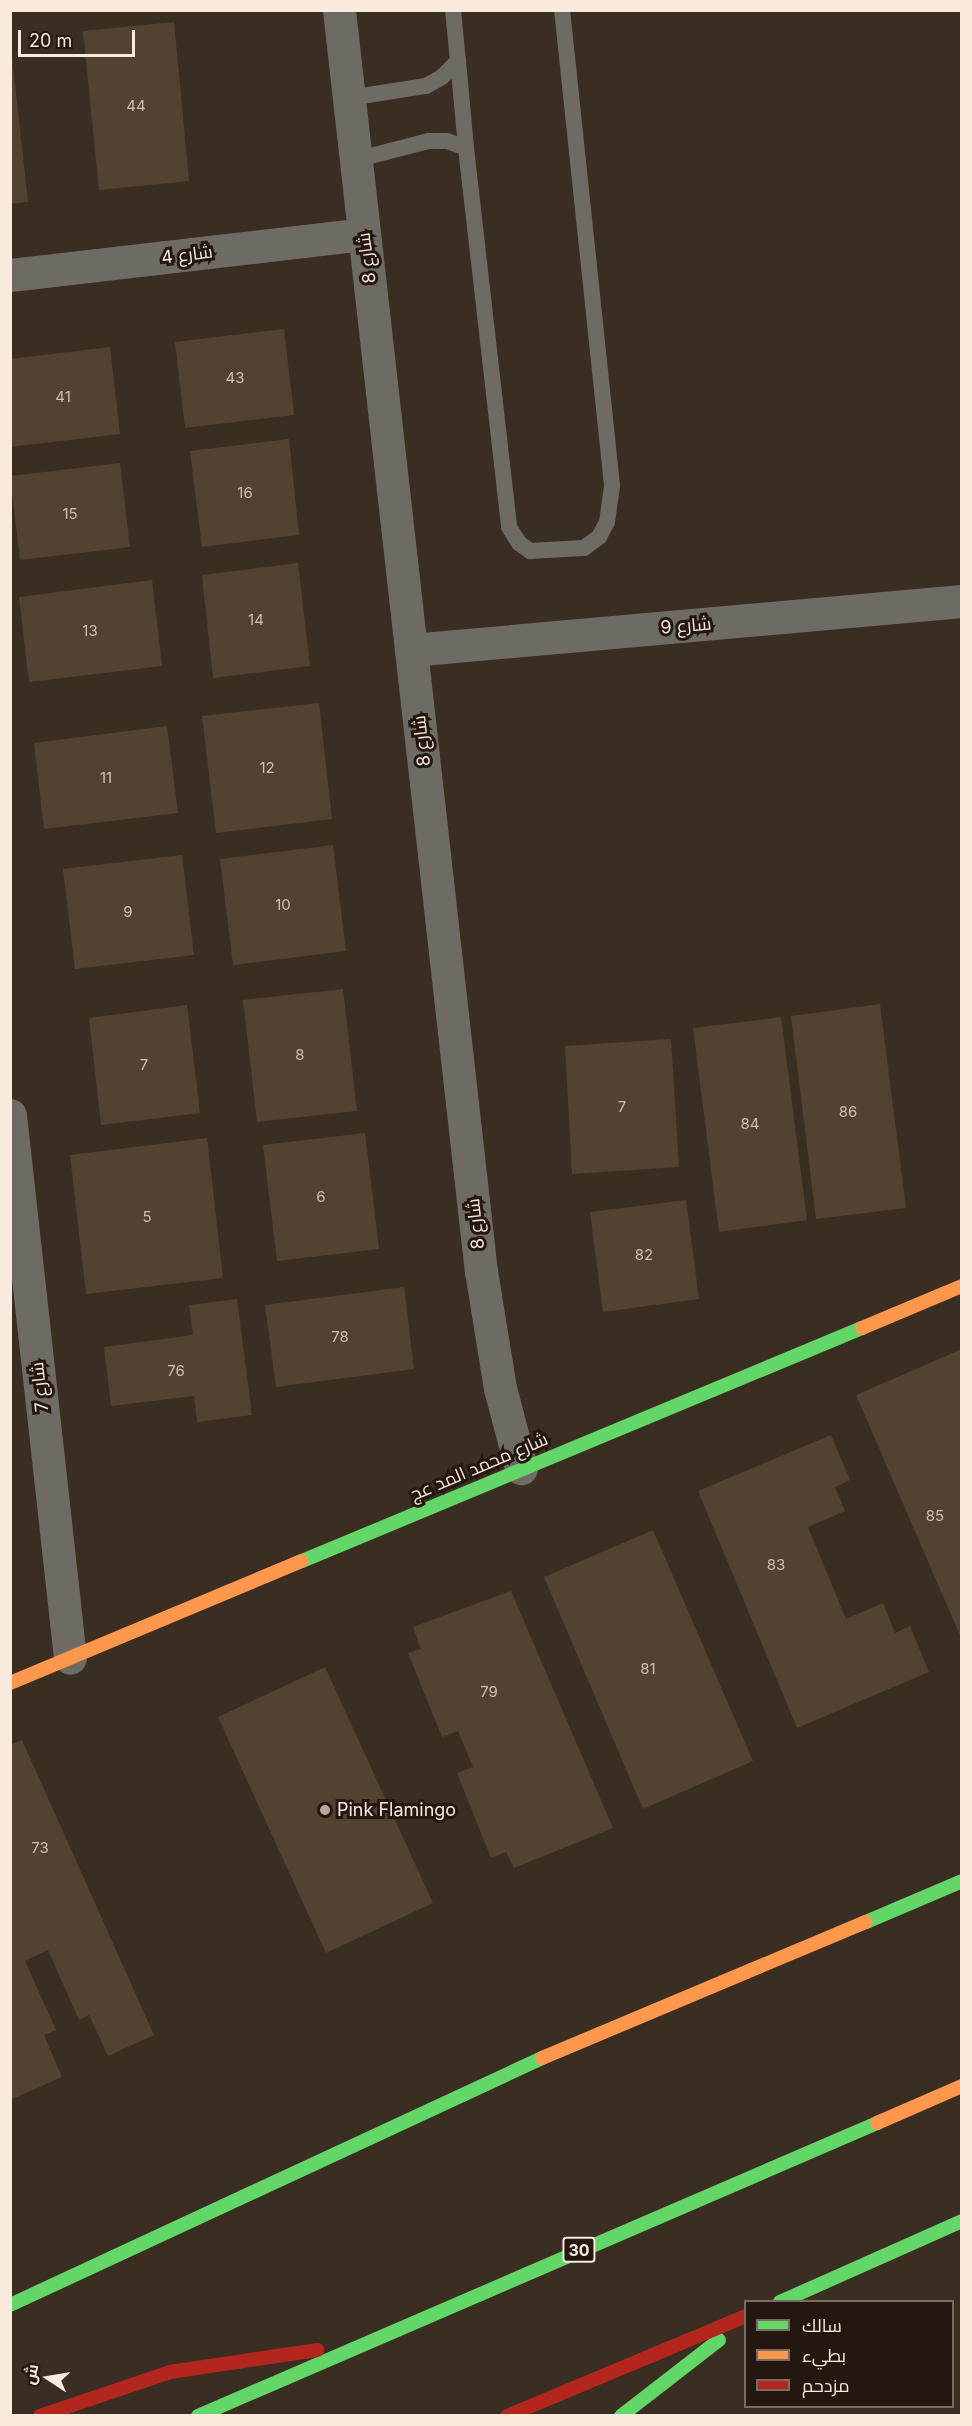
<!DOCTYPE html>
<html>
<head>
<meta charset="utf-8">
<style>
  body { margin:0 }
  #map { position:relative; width:972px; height:2426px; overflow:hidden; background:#3a2d22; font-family:Inter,Cairo,sans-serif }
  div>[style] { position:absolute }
  .building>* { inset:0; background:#524232 }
  .lane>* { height:16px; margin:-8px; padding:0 8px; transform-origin:8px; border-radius:8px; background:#6e6a64 }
  .street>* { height:33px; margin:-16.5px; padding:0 16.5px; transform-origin:16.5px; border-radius:16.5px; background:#6e6a64 }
  .fast>* { height:14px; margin:-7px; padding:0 7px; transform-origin:7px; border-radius:7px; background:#63d668 }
  .slow>* { height:14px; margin:-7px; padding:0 7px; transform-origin:7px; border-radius:7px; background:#ff974d }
  .jam>* { height:14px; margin:-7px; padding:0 7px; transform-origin:7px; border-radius:7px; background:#b3261e }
  .dots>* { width:16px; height:16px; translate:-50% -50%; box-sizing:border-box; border:3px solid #23170f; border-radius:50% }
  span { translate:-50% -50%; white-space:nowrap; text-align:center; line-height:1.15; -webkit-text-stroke:6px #23170f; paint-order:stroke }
  .number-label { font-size:15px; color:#d0bfb2 }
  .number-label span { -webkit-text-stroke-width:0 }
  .shield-label span { padding:2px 4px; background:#23170f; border:2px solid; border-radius:4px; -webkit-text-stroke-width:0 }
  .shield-label { font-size:16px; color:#fae9dd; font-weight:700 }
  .street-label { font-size:18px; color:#fae9dd }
  .poi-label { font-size:18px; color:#fae9dd }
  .left { translate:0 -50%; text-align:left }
  .frame { position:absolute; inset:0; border:12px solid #fae9dd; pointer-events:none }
  .legend { position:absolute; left:744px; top:2300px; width:210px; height:108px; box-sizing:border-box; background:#23170f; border:2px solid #796b61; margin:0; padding:8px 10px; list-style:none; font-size:18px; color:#fae9dd }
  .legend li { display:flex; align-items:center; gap:12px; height:30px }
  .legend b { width:30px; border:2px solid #796b61 }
  .north { position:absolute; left:18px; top:2348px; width:60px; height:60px; -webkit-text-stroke:4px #23170f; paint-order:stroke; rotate:282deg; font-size:16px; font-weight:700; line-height:24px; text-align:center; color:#fae9dd }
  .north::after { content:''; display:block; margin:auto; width:21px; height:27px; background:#fae9dd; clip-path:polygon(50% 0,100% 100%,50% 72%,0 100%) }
  .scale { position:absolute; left:18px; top:30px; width:117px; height:27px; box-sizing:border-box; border:3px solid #fae9dd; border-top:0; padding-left:8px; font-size:18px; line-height:21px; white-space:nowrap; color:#fae9dd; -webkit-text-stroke:4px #23170f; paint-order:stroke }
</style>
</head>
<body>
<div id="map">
  <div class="building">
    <i style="clip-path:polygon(174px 22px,189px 181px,99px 190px,83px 31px)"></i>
    <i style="clip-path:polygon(10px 38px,28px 202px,10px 204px)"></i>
    <i style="clip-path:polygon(284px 329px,294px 415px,185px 428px,175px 342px)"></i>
    <i style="clip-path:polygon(110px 347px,120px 434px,10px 447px,10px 359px)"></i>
    <i style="clip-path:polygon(289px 439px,299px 535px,202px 547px,190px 451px)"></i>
    <i style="clip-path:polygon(120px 463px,130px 547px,20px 560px,10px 476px)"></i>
    <i style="clip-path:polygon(298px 563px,310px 666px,213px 678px,202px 575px)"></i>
    <i style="clip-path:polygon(152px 580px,162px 666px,29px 682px,19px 597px)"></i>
    <i style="clip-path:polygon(319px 703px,332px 819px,216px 833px,202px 716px)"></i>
    <i style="clip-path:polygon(167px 726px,178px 813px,44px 829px,34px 743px)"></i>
    <i style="clip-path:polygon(333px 845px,346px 951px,233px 965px,220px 859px)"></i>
    <i style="clip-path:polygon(182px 855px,194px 955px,75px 969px,63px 869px)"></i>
    <i style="clip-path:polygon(343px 989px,357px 1111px,257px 1122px,243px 1000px)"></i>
    <i style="clip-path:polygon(880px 1004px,906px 1208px,816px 1219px,791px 1016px)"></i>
    <i style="clip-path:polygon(187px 1005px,200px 1113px,101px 1125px,89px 1018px)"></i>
    <i style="clip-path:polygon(781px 1017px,807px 1220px,719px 1232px,693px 1028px)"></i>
    <i style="clip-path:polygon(671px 1039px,679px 1167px,572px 1174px,565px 1046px)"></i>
    <i style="clip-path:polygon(365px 1133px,379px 1249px,277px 1261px,263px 1145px)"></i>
    <i style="clip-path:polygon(207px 1138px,223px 1278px,86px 1294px,70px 1155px)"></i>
    <i style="clip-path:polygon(686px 1200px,699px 1299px,603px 1312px,590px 1212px)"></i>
    <i style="clip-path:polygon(404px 1287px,414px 1369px,276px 1387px,265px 1305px)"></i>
    <i style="clip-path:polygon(237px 1299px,252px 1415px,197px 1422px,194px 1396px,111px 1406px,104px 1347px,193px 1335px,189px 1305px)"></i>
    <i style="clip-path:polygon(962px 1349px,962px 1640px,856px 1395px)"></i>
    <i style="clip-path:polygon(831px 1435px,850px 1480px,835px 1487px,845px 1511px,808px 1527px,846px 1619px,883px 1603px,895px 1633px,910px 1626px,929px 1672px,797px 1728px,698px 1491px)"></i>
    <i style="clip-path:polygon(653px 1530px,753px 1761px,643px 1809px,544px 1577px)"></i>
    <i style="clip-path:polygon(511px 1591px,613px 1828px,514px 1868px,506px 1852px,491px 1858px,457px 1773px,473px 1767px,458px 1731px,442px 1737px,408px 1653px,421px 1649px,413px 1627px)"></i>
    <i style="clip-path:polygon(325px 1667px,433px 1903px,326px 1953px,218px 1717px)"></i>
    <i style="clip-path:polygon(22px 1740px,154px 2035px,108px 2056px,89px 2015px,79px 2020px,48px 1950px,25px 1961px,56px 2030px,44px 2035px,62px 2077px,10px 2100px,10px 1745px)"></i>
  </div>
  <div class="lane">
    <i style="left:458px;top:61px;width:87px;rotate:84.7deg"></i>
    <i style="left:349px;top:98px;width:78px;rotate:-8.9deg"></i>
    <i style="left:426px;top:86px;width:18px;rotate:-29deg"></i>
    <i style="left:442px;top:77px;width:23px;rotate:-45deg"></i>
    <i style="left:458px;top:61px;width:51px;rotate:-95.6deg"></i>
    <i style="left:355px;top:160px;width:76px;rotate:-14.4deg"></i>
    <i style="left:429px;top:141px;width:18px"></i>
    <i style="left:447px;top:141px;width:20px;rotate:20deg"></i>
    <i style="left:466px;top:148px;width:381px;rotate:83.5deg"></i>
    <i style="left:509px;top:527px;width:19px;rotate:58deg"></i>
    <i style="left:519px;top:543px;width:14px;rotate:36deg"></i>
    <i style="left:530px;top:551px;width:54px;rotate:-3.2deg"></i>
    <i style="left:584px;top:548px;width:19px;rotate:-36deg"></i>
    <i style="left:599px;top:537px;width:17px;rotate:-62deg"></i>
    <i style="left:607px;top:522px;width:37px;rotate:-82deg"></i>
    <i style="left:612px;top:485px;width:478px;rotate:-96deg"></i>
  </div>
  <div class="street">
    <i style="left:339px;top:10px;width:1269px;rotate:83.58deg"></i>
    <i style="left:481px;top:1271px;width:119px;rotate:80.8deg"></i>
    <i style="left:500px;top:1388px;width:83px;rotate:75.3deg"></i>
    <i style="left:10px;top:275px;width:356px;rotate:-6.6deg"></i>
    <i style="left:411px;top:650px;width:553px;rotate:-5.08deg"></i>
    <i style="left:10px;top:1115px;width:546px;rotate:83.69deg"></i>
  </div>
  <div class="fast">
    <i style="left:302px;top:1561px;width:607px;rotate:-22.59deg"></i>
    <i style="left:866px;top:1922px;width:104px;rotate:-23.1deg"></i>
    <i style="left:780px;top:2302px;width:199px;rotate:-24deg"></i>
    <i style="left:10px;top:2305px;width:587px;rotate:-24.9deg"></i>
    <i style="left:198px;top:2416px;width:740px;rotate:-23.34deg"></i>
    <i style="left:621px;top:2416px;width:124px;rotate:-37.8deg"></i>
  </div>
  <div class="slow">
    <i style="left:862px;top:1328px;width:108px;rotate:-22.8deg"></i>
    <i style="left:10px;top:1683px;width:316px;rotate:-22.7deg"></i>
    <i style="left:542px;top:2058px;width:351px;rotate:-22.8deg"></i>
    <i style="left:877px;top:2123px;width:93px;rotate:-23.5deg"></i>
  </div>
  <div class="jam">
    <i style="left:40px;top:2416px;width:137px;rotate:-18.7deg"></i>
    <i style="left:170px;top:2372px;width:149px;rotate:-8.5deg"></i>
    <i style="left:507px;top:2416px;width:259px;rotate:-22.7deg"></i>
  </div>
  <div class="dots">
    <i style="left:325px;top:1810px;background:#b7a79c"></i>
  </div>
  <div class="number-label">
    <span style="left:136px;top:106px">44</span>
    <span style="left:235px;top:378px">43</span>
    <span style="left:63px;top:397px">41</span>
    <span style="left:245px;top:493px">16</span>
    <span style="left:70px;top:514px">15</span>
    <span style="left:256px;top:620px">14</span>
    <span style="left:90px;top:631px">13</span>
    <span style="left:267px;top:768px">12</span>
    <span style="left:106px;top:778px">11</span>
    <span style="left:283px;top:905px">10</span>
    <span style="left:128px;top:912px">9</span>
    <span style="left:300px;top:1055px">8</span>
    <span style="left:144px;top:1065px">7</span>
    <span style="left:622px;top:1107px">7</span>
    <span style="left:848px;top:1112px">86</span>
    <span style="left:750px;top:1124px">84</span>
    <span style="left:321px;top:1197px">6</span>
    <span style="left:147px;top:1217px">5</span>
    <span style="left:644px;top:1255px">82</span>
    <span style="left:340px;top:1337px">78</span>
    <span style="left:176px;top:1371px">76</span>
    <span style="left:935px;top:1516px">85</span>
    <span style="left:776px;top:1565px">83</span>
    <span style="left:648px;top:1669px">81</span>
    <span style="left:489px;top:1692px">79</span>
    <span style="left:40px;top:1848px">73</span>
  </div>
  <div class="shield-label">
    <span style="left:579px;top:2250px">30</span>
  </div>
  <div class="street-label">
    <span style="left:187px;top:255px;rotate:-7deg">شارع 4</span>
    <span style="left:367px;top:258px;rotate:-97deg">شارع 8</span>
    <span style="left:686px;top:626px;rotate:-5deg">شارع 9</span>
    <span style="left:422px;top:741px;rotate:-96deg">شارع 8</span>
    <span style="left:476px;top:1224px;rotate:-96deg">شارع 8</span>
    <span style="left:40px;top:1387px;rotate:-96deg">شارع 7</span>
    <span style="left:479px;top:1467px;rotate:-23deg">شارع محمد المد عج</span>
  </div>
  <div class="poi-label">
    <span class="left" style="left:337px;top:1810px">Pink Flamingo</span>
  </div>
  <div class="frame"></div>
  <ul class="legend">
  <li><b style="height:8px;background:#63d668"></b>سالك</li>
  <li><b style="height:8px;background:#ff974d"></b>بطيء</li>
  <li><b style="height:8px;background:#b3261e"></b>مزدحم</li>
  </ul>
  <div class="north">ش</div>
  <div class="scale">20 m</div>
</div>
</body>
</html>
